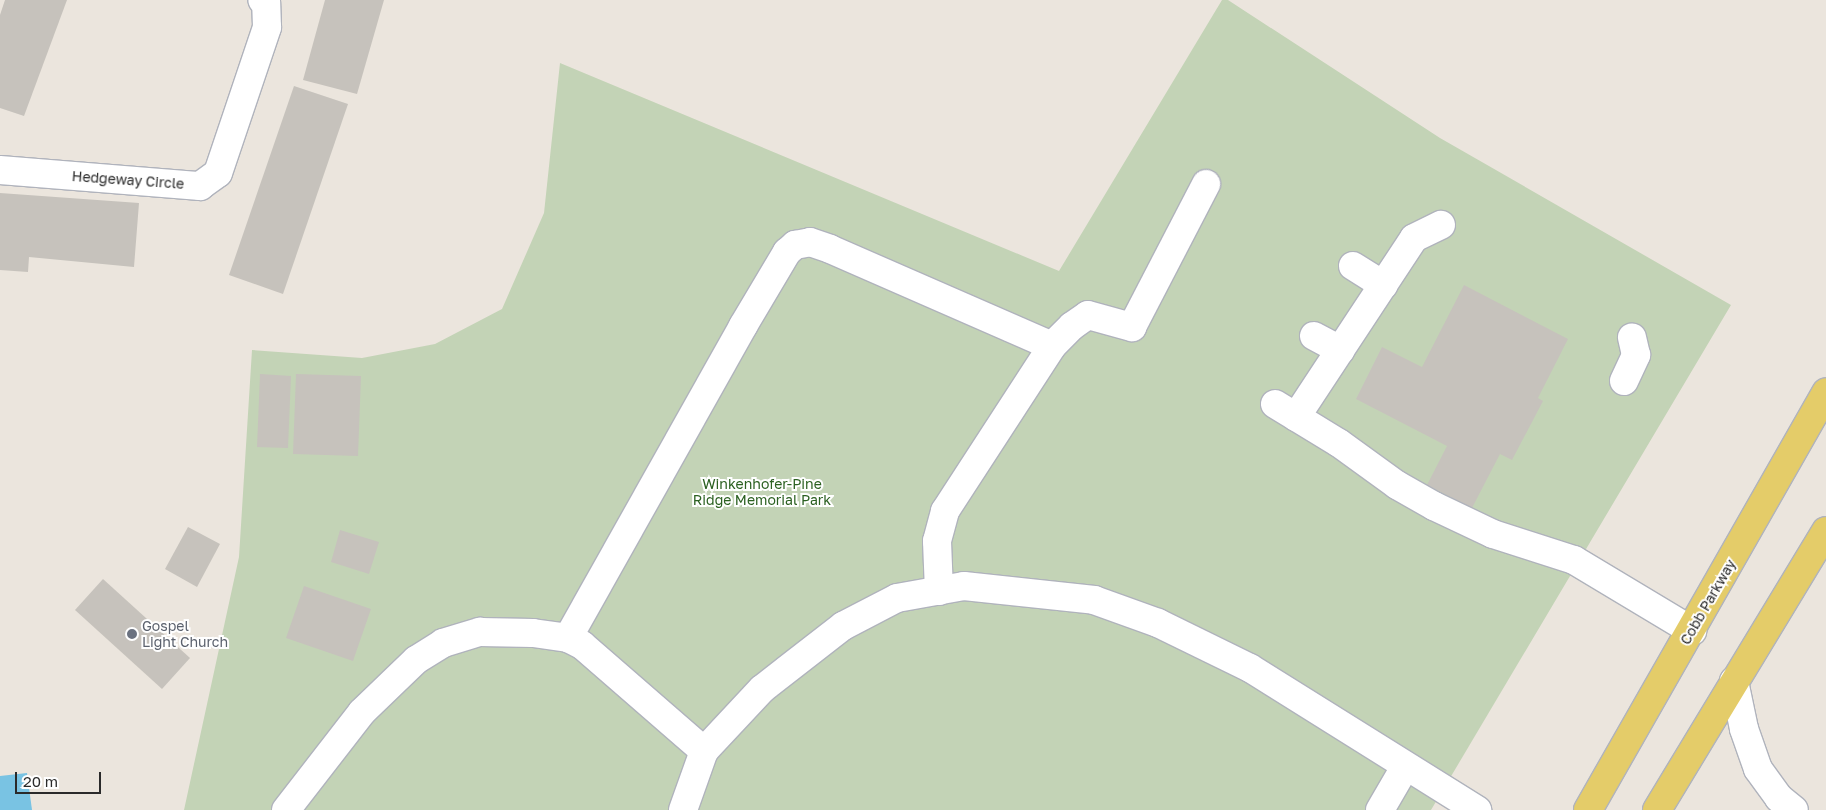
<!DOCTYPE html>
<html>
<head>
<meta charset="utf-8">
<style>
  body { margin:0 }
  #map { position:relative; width:1826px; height:810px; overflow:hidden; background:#ebe5dd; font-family:"Golos Text",sans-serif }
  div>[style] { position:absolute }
  .cemetery>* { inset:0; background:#c3d3b6 }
  .water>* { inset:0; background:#79c3e3 }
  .building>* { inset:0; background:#c6c2bc }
  .roads { filter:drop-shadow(1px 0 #b0b3bc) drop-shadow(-1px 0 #b0b3bc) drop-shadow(0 1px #b0b3bc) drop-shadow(0 -1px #b0b3bc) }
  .minor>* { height:28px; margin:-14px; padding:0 14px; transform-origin:14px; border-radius:14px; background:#fff }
  .major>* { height:28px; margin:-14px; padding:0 14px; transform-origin:14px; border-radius:14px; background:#e4cc69 }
  .dots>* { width:14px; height:14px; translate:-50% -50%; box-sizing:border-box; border:2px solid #fff; border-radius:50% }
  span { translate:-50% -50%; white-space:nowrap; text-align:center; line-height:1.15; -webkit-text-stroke:4px #fff; paint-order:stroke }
  .street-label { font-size:14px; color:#2a2a2a }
  .park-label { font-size:14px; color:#2b6021 }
  .worship-label { font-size:14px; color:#5b616d }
  .left { translate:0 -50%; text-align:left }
  .scale { position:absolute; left:15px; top:772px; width:86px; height:22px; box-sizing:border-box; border:2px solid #2a2a2a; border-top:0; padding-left:6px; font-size:15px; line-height:18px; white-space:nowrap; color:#2a2a2a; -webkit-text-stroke:4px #fff; paint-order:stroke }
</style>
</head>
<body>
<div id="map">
  <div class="cemetery">
    <i style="clip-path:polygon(1222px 0,1228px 0,1440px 138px,1731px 305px,1431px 810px,184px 810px,239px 557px,252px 350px,362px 358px,435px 344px,502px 309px,544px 213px,560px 63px,1059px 271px)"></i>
  </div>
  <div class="water">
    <i style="clip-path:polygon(27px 773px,32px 810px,0 810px,0 776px)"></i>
  </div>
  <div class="building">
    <i style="clip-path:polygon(5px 0,67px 0,24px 116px,0 108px,0 15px)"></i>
    <i style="clip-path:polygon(325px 0,384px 0,357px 94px,303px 80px)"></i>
    <i style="clip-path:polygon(294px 86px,348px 104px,283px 294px,229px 275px)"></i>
    <i style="clip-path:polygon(0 193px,139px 203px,134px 267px,29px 257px,28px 272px,0 270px)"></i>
    <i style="clip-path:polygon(1464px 285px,1568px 339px,1538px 398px,1543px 401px,1512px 460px,1500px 454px,1472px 508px,1427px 485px,1447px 446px,1356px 399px,1382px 347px,1422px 367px)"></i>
    <i style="clip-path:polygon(260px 374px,291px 376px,288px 448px,257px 447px)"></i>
    <i style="clip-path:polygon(296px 374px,361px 376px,358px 456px,293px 454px)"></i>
    <i style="clip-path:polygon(188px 527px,220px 544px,197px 587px,165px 569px)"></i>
    <i style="clip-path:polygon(340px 530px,379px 542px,369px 574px,331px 562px)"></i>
    <i style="clip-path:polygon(103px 579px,190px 658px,162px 689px,75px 610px)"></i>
    <i style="clip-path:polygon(304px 586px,371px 609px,353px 661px,286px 638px)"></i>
  </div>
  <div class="roads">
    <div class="minor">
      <i style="left:0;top:170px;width:201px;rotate:4.6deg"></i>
      <i style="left:200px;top:186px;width:22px;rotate:-36deg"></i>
      <i style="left:218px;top:173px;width:154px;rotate:-71.4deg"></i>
      <i style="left:267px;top:27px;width:25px;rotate:-92deg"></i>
      <i style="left:266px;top:2px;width:4px;rotate:-153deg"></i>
      <i style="left:1353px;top:266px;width:36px;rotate:32deg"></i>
      <i style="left:1314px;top:336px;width:30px;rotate:28deg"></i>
      <i style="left:1624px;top:381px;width:29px;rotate:-65deg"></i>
      <i style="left:1636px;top:355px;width:18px;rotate:-103deg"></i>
      <i style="left:1275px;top:404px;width:75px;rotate:31.4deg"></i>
      <i style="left:1339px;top:443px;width:72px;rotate:35.9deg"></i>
      <i style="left:1397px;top:485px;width:43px;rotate:29.6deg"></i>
      <i style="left:1434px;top:506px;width:65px;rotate:25.4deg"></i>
      <i style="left:1493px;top:534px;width:85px;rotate:17.8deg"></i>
      <i style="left:1574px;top:560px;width:138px;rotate:31deg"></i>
      <i style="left:1296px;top:417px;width:214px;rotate:-56.6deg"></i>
      <i style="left:1414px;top:238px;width:30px;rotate:-26deg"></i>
      <i style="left:939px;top:591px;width:50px;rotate:-92.3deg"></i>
      <i style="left:937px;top:541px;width:31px;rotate:-75deg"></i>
      <i style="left:945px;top:511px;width:197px;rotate:-57deg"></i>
      <i style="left:1052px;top:346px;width:28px;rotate:-45deg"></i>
      <i style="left:1072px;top:326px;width:19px;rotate:-35deg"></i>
      <i style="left:1088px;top:315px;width:46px;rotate:15.3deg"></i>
      <i style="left:1132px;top:327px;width:161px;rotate:-62.6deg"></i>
      <i style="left:568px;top:638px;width:358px;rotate:-60.7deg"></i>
      <i style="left:743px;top:326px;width:86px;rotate:-59.3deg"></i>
      <i style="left:787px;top:252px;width:11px;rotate:-41deg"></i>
      <i style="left:795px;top:245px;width:15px;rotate:-11deg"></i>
      <i style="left:810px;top:242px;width:21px;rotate:19deg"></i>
      <i style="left:830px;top:249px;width:242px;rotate:23.6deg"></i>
      <i style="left:1734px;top:681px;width:49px;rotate:78.2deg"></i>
      <i style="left:1744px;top:729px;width:42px;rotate:70.7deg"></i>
      <i style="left:1758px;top:769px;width:36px;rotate:54deg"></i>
      <i style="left:1779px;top:798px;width:19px;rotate:39deg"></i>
      <i style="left:286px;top:810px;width:124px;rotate:-52.2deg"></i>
      <i style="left:362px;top:712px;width:75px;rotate:-43.9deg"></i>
      <i style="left:416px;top:660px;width:32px;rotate:-32deg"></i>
      <i style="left:443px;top:643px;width:39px;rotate:-17deg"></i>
      <i style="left:480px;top:632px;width:53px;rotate:1.1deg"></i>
      <i style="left:533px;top:633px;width:35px;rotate:8deg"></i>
      <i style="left:568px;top:638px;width:16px;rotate:27deg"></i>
      <i style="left:582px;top:645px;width:162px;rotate:41deg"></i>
      <i style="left:683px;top:810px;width:63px;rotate:-70.4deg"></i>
      <i style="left:704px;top:751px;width:85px;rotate:-46.9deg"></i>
      <i style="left:762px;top:689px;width:103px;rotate:-37.9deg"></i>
      <i style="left:843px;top:626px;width:61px;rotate:-27.4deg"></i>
      <i style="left:897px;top:598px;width:68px;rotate:-10.2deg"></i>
      <i style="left:964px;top:586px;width:131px;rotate:6.1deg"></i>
      <i style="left:1094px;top:600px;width:68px;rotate:19.8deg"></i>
      <i style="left:1158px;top:623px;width:102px;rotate:26.1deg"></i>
      <i style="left:1250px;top:668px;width:268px;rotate:32deg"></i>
      <i style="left:1380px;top:810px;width:50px;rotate:-59.8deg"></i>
    </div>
    <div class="major">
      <i style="left:1588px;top:810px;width:481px;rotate:-60.3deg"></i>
      <i style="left:1657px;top:810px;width:326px;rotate:-58.8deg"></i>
    </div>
  </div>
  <div class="dots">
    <i style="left:132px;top:634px;background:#6b7280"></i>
  </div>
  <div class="street-label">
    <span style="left:128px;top:180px;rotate:4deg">Hedgeway Circle</span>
    <span style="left:1708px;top:602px;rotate:-60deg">Cobb Parkway</span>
  </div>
  <div class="park-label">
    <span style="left:762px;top:492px">Winkenhofer-Pine<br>Ridge Memorial Park</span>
  </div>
  <div class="worship-label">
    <span class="left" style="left:142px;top:634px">Gospel<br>Light Church</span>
  </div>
  <div class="scale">20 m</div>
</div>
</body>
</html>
